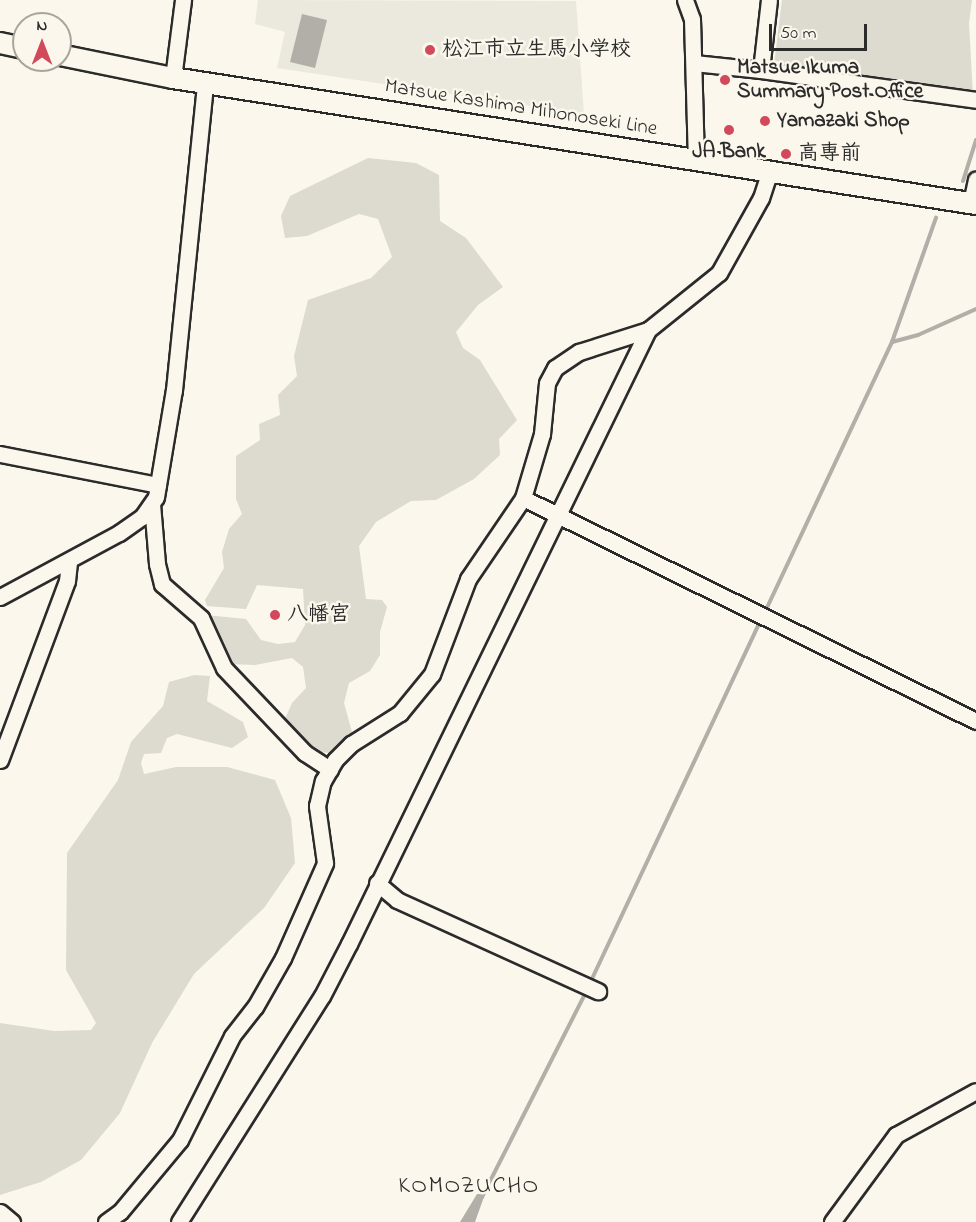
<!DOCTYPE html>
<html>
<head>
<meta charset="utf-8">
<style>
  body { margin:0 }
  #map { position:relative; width:976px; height:1222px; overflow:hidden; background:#fbf7ec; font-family:"Indie Flower","Klee One",sans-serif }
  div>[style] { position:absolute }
  .built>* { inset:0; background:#ebe8de }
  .green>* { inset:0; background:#dddad0 }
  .water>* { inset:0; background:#b1afa7 }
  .stream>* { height:4px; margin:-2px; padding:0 2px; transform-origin:2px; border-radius:2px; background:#b1afa7 }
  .roads { filter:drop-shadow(2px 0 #2b2b2b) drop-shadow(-2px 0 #2b2b2b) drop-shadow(0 2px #2b2b2b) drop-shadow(0 -2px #2b2b2b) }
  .minor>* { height:15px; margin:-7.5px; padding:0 7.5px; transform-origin:7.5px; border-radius:7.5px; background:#fbf7ec }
  .major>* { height:20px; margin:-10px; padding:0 10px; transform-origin:10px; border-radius:10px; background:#fbf7ec }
  .dots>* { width:16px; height:16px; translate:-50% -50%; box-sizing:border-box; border:3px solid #fbf7ec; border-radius:50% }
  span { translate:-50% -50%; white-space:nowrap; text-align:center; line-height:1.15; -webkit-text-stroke:5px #fbf7ec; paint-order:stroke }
  .poi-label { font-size:21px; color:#2b2b2b; font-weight:700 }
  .left { translate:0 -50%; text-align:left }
  .street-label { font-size:21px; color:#2b2b2b }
  .quarter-label { font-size:24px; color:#2b2b2b; letter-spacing:1.5px }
  .north { position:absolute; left:12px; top:12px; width:60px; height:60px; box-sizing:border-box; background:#fbf7ec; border:2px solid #a8a59f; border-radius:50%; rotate:0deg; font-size:16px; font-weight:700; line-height:24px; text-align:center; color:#2b2b2b }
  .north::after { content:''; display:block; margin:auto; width:21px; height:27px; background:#d1495b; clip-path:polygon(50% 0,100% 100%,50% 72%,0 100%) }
  .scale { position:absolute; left:769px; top:24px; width:98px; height:27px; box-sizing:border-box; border:3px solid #2b2b2b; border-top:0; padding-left:8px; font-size:18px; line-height:21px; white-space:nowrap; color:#2b2b2b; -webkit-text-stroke:4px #fbf7ec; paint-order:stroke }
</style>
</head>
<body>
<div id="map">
  <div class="built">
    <i style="clip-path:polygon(258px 0,576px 1px,584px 114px,277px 68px,285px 32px,255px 24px)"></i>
  </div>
  <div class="green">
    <i style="clip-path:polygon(782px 0,972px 0,969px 23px,973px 95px,774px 65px)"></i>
    <i style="clip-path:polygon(368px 158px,416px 163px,439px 175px,440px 221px,466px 238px,503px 287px,478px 305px,456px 332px,463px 348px,480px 360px,517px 420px,499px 439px,500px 455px,474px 479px,436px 500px,411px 501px,376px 522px,359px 546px,366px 599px,382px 600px,387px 607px,380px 632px,380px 655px,370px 671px,349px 683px,344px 703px,352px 732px,341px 747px,328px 753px,312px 750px,284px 721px,292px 703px,306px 688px,303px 667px,292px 658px,255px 665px,229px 664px,206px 615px,246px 619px,261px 640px,278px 644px,295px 642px,305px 625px,303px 589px,257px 585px,246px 609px,207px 606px,205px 600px,224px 568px,222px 552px,229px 529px,242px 514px,236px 499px,236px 456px,260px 440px,259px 424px,280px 415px,278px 395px,297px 376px,294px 356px,308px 300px,371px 278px,392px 257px,378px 219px,359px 214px,307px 236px,285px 238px,281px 216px,290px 196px)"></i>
    <i style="clip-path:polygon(194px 675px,210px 676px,207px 701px,243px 722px,248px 737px,232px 748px,177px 734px,167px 738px,161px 753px,144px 754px,141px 763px,144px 774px,176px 767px,227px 767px,275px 780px,291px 818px,295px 863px,264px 908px,194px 974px,152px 1043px,120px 1113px,81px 1160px,41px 1182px,0 1195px,0 1023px,54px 1031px,91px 1030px,96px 1023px,66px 970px,67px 853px,118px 780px,131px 742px,163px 706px,169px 682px)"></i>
  </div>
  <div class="water">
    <i style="clip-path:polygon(302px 14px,327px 20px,315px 68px,290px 62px)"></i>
    <i style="clip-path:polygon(477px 1194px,485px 1194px,475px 1222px,460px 1222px)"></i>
  </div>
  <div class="stream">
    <i style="left:963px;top:181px;width:43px;rotate:-72.4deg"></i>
    <i style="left:892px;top:342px;width:132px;rotate:-70.5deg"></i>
    <i style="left:764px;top:614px;width:301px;rotate:-64.8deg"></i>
    <i style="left:892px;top:342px;width:27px;rotate:-15deg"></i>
    <i style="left:918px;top:335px;width:64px;rotate:-24.1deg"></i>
    <i style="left:590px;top:983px;width:401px;rotate:-64.8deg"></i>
    <i style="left:482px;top:1197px;width:232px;rotate:-63.1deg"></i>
  </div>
  <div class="roads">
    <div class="minor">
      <i style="left:685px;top:0;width:20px;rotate:70deg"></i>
      <i style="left:692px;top:19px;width:140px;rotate:88.4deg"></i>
      <i style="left:694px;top:63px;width:67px;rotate:6deg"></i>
      <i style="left:761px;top:70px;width:70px;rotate:-83.5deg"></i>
      <i style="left:761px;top:70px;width:217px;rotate:7.9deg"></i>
      <i style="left:173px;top:78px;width:79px;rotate:-82.7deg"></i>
      <i style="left:971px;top:203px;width:24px;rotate:-78deg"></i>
      <i style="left:0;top:454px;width:161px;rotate:11.1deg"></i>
      <i style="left:523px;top:498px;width:505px;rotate:26.21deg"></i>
      <i style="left:152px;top:504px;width:60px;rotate:85.2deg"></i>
      <i style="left:157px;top:564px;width:21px;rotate:76deg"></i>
      <i style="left:162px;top:584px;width:52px;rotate:41.1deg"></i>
      <i style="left:201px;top:618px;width:55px;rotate:65.3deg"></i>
      <i style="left:224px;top:668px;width:117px;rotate:46.4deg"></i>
      <i style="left:305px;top:753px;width:30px;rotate:33deg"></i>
      <i style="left:0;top:597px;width:135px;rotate:-28.3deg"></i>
      <i style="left:119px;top:533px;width:28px;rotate:-35deg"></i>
      <i style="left:142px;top:517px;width:24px;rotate:-55deg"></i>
      <i style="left:156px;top:497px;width:109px;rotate:-80.5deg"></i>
      <i style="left:174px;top:390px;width:309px;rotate:-84.2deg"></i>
      <i style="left:0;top:760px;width:191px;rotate:-69.5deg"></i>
      <i style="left:67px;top:581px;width:18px;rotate:-84deg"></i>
      <i style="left:377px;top:883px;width:26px;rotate:40deg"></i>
      <i style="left:397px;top:900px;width:221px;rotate:24.4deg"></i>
      <i style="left:0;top:1212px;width:16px;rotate:40deg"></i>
      <i style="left:106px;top:1222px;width:17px;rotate:-36deg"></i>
      <i style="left:120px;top:1212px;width:94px;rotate:-50.2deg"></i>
      <i style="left:180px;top:1140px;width:116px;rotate:-63.4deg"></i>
      <i style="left:232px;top:1036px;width:37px;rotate:-52deg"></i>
      <i style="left:255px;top:1007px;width:56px;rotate:-60.3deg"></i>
      <i style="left:283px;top:958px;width:104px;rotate:-66.1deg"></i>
      <i style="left:325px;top:863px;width:58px;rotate:-98deg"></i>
      <i style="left:317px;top:806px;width:26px;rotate:-77deg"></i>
      <i style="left:323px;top:781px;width:24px;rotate:-60deg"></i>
      <i style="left:335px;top:760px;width:23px;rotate:-45deg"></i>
      <i style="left:351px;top:744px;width:58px;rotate:-32.3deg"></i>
      <i style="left:400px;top:713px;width:50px;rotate:-50.6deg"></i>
      <i style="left:432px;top:674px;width:102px;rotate:-69.2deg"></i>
      <i style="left:468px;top:579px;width:98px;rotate:-55.8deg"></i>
      <i style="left:523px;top:498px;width:67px;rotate:-73.5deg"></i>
      <i style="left:542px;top:434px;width:51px;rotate:-84.4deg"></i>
      <i style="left:547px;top:383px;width:17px;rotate:-62deg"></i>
      <i style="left:555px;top:368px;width:29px;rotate:-34deg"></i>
      <i style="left:579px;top:352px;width:72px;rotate:-17.7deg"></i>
      <i style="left:179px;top:1222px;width:267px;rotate:-57.7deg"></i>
      <i style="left:322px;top:996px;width:59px;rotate:-62.6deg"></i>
      <i style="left:349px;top:944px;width:683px;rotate:-64.04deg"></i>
      <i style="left:648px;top:330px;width:91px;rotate:-38.8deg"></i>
      <i style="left:719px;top:273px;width:86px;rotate:-60.8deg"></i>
      <i style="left:761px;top:198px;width:28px;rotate:-72deg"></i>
      <i style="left:832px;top:1222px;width:108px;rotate:-53.7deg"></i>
      <i style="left:896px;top:1135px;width:91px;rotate:-28.8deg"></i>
    </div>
    <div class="major">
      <i style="left:0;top:43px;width:25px;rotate:12deg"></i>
      <i style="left:60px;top:55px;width:115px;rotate:11.5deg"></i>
      <i style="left:173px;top:78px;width:813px;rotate:8.92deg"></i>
    </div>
  </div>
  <div class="dots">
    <i style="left:430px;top:50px;background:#d1495b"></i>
    <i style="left:725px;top:80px;background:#d1495b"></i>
    <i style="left:765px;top:121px;background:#d1495b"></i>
    <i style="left:729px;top:130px;background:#d1495b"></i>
    <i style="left:786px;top:154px;background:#d1495b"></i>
    <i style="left:275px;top:615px;background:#d1495b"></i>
  </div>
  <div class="poi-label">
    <span class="left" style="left:442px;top:50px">松江市立生馬小学校</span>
    <span class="left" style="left:737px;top:80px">Matsue Ikuma<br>Summary Post Office</span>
    <span class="left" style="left:777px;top:121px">Yamazaki Shop</span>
    <span style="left:729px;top:152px">JA Bank</span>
    <span class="left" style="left:798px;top:154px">高専前</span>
    <span class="left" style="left:287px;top:615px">八幡宮</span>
  </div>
  <div class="street-label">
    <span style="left:521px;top:108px;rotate:9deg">Matsue Kashima Mihonoseki Line</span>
  </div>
  <div class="quarter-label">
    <span style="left:469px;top:1187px">KOMOZUCHO</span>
  </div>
  <div class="north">N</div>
  <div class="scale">50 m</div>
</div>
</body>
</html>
